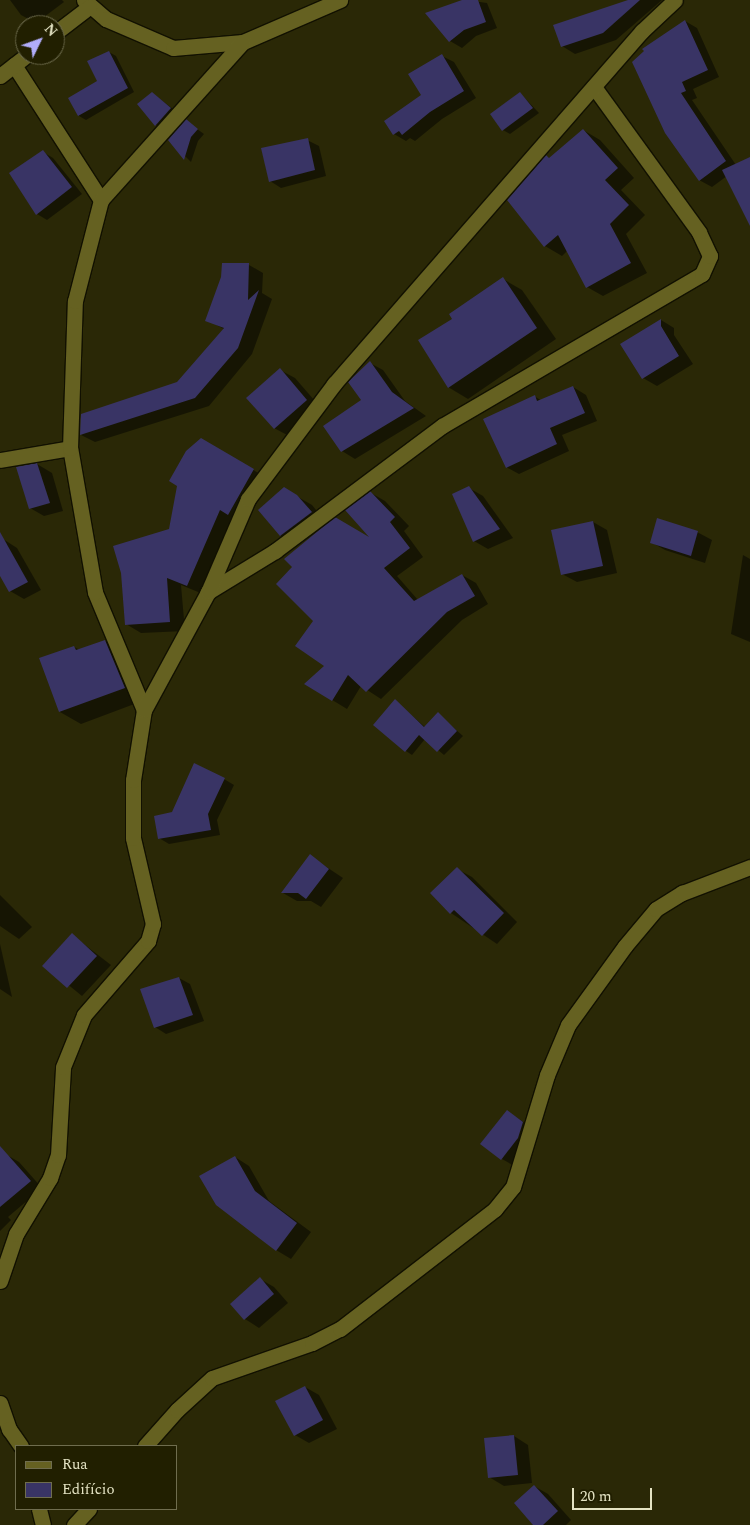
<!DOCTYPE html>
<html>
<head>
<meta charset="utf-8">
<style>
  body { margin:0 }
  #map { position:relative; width:750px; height:1525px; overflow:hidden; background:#2a2806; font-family:Spectral,serif }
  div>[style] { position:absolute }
  .shadow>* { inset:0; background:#0007 }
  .building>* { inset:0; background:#393465 }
  .roads { filter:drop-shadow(1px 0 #121101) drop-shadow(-1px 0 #121101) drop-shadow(0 1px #121101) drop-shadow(0 -1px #121101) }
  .street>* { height:15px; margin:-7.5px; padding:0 7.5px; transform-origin:7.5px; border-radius:7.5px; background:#656121 }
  span { translate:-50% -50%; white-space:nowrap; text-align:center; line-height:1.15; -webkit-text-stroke:5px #211f00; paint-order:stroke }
  .legend { position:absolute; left:15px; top:1445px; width:162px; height:65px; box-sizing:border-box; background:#211f00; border:1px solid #6f6d4e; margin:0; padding:6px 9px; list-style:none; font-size:15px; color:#e4e3c3 }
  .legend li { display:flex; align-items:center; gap:10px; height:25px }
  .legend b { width:25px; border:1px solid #6f6d4e }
  .north { position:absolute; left:15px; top:15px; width:50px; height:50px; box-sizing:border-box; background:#211f00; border:1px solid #6f6d4e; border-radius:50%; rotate:48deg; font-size:14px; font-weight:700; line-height:20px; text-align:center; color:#e4e3c3 }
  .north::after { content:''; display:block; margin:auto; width:18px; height:22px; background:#b1adfa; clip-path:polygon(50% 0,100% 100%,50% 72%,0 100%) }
  .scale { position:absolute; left:572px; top:1488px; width:80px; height:22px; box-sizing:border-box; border:2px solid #e4e3c3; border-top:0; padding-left:6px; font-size:15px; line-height:18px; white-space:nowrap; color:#e4e3c3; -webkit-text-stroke:4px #211f00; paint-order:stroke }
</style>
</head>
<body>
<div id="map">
  <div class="shadow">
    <i style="clip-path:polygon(10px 0,62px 0,64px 2px,36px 23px,21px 15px)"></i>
    <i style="clip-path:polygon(466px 0,487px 3px,497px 28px,476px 36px,462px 48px,450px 41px,428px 14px)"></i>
    <i style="clip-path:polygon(631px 0,662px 0,616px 40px,575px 54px,562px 46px)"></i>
    <i style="clip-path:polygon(685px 21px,697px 28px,719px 77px,693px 89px,697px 98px,692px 100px,736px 165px,750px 158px,750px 223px,727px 176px,712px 187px,699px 180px,666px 132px)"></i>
    <i style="clip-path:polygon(109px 52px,116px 56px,134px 92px,86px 120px,79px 116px,69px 99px,99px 82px)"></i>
    <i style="clip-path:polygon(442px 56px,454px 62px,476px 98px,442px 119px,415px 141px,410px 138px,406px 141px,394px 134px,422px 95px)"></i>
    <i style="clip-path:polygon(152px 93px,177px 112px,163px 129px,156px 125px)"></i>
    <i style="clip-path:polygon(520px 93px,539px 113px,510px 134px,503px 130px)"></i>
    <i style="clip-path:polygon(186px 121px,204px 134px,198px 141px,191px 162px,169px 140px)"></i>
    <i style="clip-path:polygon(583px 130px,600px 140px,634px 178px,621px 190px,645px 215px,626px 234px,647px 273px,603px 296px,587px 287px,567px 251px,562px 256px,545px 246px,550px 159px)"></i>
    <i style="clip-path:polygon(307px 140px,319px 146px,326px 176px,281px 188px,270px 181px)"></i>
    <i style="clip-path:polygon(43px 152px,53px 158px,82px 194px,47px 220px,37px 214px,10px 173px)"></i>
    <i style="clip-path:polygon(249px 265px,263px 273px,262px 293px,272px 299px,252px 354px,209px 406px,95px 442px,81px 435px,178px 383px,224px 329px,207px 320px)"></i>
    <i style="clip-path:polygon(503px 279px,522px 290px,556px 339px,468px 399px,448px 387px,454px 319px)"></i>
    <i style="clip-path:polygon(661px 320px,674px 328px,674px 335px,693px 364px,657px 386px,643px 378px)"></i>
    <i style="clip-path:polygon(370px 363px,383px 370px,405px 401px,426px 416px,355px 459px,342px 451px,363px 401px)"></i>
    <i style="clip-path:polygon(280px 370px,295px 378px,321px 408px,289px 436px,274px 428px)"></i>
    <i style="clip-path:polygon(573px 387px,586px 395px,597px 421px,562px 435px,569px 451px,519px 474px,506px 467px,534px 396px,542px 401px)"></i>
    <i style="clip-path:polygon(201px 440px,269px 479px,203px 594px,181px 585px,185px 631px,141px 633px,126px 624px,170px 530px)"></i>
    <i style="clip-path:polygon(37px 464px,52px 473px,63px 511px,44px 516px,30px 508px)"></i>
    <i style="clip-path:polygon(469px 488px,483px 496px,513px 538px,488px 549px,474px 541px)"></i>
    <i style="clip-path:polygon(284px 489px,312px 505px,325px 521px,295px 543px,280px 535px)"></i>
    <i style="clip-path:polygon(371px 493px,385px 501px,409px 526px,404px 531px,423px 557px,397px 576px,418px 600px,462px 575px,476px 583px,488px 604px,462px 620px,381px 699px,361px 686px,347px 709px,306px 684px,326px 666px,374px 541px)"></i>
    <i style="clip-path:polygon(593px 522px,607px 530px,617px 573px,577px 582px,562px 574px)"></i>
    <i style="clip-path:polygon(697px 532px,712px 540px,705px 563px,665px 550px,651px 542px)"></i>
    <i style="clip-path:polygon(3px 539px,17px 548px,41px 590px,24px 599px,10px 591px,0 574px,0 541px)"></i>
    <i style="clip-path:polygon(743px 555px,750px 559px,750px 642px,731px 634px)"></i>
    <i style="clip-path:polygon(105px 641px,126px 653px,145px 700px,81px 724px,60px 712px,74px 647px,80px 650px)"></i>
    <i style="clip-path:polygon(395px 701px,425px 727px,438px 714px,463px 736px,444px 755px,425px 739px,412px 755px,406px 751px)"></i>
    <i style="clip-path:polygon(224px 779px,234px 785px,217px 820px,220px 835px,169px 844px,159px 838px,172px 814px)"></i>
    <i style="clip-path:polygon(310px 856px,343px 878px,321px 907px,311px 901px,297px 901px,283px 893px)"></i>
    <i style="clip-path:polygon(457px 869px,472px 877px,517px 922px,497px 944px,451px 913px)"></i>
    <i style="clip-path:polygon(0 895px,32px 927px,19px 939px,0 926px)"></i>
    <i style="clip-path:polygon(72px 935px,111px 965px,82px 996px,44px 965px)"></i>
    <i style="clip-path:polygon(0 944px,12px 997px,0 989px)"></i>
    <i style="clip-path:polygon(179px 978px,190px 984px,204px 1021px,166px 1034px,155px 1027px)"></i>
    <i style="clip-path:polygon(507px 1111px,537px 1131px,516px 1167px,502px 1159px)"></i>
    <i style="clip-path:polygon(7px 1155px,19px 1162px,42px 1188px,8px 1217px,11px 1220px,0 1231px,0 1162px)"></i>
    <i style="clip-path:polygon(235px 1157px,249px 1166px,269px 1201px,311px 1232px,291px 1259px,276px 1250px)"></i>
    <i style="clip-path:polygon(260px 1279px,274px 1287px,288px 1303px,259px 1328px,245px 1319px,232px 1304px)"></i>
    <i style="clip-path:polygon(305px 1387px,319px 1395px,337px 1429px,309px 1443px,295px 1435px)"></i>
    <i style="clip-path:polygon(514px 1436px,528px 1445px,532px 1483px,504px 1486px,489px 1477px)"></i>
    <i style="clip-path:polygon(534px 1486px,548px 1494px,571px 1520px,566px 1525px,535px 1525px)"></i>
  </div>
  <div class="building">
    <i style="clip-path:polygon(462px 0,478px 0,486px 22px,464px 30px,449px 42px,425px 13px)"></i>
    <i style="clip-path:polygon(628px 0,640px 0,603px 33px,561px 47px,553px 25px)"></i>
    <i style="clip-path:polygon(685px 20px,708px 70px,682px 82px,686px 91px,681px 93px,726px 161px,699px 181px,665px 133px,632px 62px,644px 51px,642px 49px)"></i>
    <i style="clip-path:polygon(109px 51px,128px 88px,78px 116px,68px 98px,97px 81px,87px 61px)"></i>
    <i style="clip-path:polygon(442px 54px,464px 91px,430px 112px,402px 135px,399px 131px,393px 135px,384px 121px,421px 95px,408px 74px)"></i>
    <i style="clip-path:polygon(152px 92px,171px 108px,155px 126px,137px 104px)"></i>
    <i style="clip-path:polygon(520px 92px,533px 108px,502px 131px,490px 114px)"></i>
    <i style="clip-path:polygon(186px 119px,198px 129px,191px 137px,184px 160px,168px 140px)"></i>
    <i style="clip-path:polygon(583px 129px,618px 168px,605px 180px,629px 205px,610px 224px,631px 263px,586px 288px,558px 235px,544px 247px,507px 200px,546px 155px,549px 158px)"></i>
    <i style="clip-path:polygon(308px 138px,315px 170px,269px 182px,261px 148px)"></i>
    <i style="clip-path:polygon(43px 150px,72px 187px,36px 215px,9px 173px)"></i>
    <i style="clip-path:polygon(750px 157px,750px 226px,722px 170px)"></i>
    <i style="clip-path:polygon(222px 263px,249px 263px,248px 300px,259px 290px,238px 348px,195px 398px,80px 435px,81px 414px,177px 382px,224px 328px,205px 321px,221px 277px)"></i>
    <i style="clip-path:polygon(503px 277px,537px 328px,448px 388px,418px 340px,452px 319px,449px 314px)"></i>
    <i style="clip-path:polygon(661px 319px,661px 326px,679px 356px,642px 379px,620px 344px)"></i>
    <i style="clip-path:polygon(370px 361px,392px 392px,414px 408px,341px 452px,323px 426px,361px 400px,348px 382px)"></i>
    <i style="clip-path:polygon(280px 368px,307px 400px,274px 429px,246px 398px)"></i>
    <i style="clip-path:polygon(573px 386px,585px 413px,550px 428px,557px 444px,506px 468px,483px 419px,535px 395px,537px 401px)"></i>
    <i style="clip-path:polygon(201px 438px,254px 469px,228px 515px,220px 510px,187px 586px,167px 578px,170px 622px,125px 625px,121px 573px,113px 546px,169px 529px,177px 486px,169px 481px,186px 451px)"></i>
    <i style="clip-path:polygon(37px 463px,50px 503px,29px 509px,16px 467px)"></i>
    <i style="clip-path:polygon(469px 486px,500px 529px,473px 542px,452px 494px)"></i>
    <i style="clip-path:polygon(284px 487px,297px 495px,312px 512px,280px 536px,258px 510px)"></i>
    <i style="clip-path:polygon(370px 491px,395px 517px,390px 522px,410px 548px,384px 568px,414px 601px,462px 574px,475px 596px,447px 612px,366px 692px,348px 675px,332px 701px,304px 684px,324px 666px,295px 646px,313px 621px,276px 584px,292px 567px,284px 559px,335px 517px,369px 537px,345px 510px)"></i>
    <i style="clip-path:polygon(657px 518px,698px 531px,691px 556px,650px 543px)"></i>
    <i style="clip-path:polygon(593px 521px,603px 566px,561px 575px,551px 530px)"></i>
    <i style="clip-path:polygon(0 532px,28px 582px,9px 592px,0 576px)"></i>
    <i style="clip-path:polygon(105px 640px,125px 688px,59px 712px,39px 658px,74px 646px,76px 650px)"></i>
    <i style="clip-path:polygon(395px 699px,424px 727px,438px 712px,457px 731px,437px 752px,419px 735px,405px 752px,373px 725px)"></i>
    <i style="clip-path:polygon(194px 763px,225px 778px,208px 814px,211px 830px,158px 839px,154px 816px,172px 812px)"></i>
    <i style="clip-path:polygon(310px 854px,329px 869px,306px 899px,298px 893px,281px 893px)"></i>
    <i style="clip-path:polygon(457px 867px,504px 913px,482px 936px,454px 910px,450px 914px,430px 893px)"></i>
    <i style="clip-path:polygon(72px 933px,97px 956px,67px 988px,42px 966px)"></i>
    <i style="clip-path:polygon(179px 977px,193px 1015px,154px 1028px,140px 989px)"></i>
    <i style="clip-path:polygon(507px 1110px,523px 1122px,518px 1138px,501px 1160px,480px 1144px)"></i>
    <i style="clip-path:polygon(0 1146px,31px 1181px,0 1207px)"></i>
    <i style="clip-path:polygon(235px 1156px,255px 1191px,297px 1223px,276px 1251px,216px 1205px,199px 1176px)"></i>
    <i style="clip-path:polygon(260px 1277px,274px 1294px,244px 1320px,230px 1304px)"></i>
    <i style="clip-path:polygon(305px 1386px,323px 1420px,294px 1436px,275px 1401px)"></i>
    <i style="clip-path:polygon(514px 1435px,518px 1475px,488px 1478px,484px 1438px)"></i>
    <i style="clip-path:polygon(534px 1485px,558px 1511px,543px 1525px,533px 1525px,514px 1503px)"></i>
  </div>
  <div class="roads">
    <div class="street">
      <i style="left:84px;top:0;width:29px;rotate:41deg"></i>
      <i style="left:106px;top:19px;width:73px;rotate:23.4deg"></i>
      <i style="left:173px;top:48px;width:70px;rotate:-4.9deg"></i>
      <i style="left:243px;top:42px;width:106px;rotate:-23.4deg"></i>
      <i style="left:55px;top:33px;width:43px;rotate:-37.4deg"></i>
      <i style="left:14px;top:65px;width:161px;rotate:57.2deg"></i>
      <i style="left:0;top:76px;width:34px;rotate:-38deg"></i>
      <i style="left:0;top:460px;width:71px;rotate:-9.7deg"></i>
      <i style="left:208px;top:592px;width:79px;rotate:-31.5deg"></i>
      <i style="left:275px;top:551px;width:209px;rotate:-36.8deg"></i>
      <i style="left:442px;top:426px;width:301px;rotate:-30.3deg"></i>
      <i style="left:702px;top:274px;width:20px;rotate:-66deg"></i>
      <i style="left:710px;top:256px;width:26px;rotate:-115deg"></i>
      <i style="left:699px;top:232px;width:179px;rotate:-125.9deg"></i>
      <i style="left:144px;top:710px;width:128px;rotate:-112.6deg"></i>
      <i style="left:95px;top:592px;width:146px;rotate:-99.8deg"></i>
      <i style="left:70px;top:448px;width:147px;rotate:-88.1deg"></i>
      <i style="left:75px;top:301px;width:104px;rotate:-75.6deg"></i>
      <i style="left:101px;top:200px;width:212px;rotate:-48.1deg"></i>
      <i style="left:0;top:1281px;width:50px;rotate:-71.2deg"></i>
      <i style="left:16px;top:1234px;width:66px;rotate:-58.7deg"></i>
      <i style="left:50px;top:1178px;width:24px;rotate:-71deg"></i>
      <i style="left:58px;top:1155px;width:88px;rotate:-86.7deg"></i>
      <i style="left:63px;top:1067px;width:56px;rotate:-68deg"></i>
      <i style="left:84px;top:1015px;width:98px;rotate:-49.1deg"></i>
      <i style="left:148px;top:941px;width:18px;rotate:-74deg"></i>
      <i style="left:153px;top:924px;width:88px;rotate:-103.1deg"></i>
      <i style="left:133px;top:838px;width:58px;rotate:-90deg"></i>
      <i style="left:133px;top:780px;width:71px;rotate:-81.1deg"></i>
      <i style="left:144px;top:710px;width:134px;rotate:-61.5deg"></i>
      <i style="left:208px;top:592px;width:101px;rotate:-66.7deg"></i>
      <i style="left:248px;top:499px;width:144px;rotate:-53.2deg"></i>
      <i style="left:334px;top:384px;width:468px;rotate:-48.9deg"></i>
      <i style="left:642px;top:31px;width:45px;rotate:-43.2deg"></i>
      <i style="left:0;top:1403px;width:28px;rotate:71deg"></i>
      <i style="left:9px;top:1429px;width:21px;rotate:55deg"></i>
      <i style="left:145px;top:1446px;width:48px;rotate:-48.4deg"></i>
      <i style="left:177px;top:1410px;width:47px;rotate:-42.4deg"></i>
      <i style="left:212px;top:1378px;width:106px;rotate:-19.3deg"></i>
      <i style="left:312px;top:1343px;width:31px;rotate:-27deg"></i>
      <i style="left:340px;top:1329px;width:196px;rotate:-37.7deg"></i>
      <i style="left:495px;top:1209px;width:28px;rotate:-51deg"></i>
      <i style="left:513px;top:1187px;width:117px;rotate:-73.1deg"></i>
      <i style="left:547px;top:1075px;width:54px;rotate:-67.2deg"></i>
      <i style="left:568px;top:1025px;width:97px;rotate:-54.2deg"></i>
      <i style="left:625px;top:946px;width:48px;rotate:-50deg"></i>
      <i style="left:656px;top:909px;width:31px;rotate:-32deg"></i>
      <i style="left:682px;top:893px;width:73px;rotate:-20.9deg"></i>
      <i style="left:39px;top:1509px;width:16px;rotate:76deg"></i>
      <i style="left:74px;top:1525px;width:22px;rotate:-47deg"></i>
    </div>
  </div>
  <ul class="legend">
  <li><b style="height:6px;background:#656121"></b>Rua</li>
  <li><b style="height:14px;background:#393465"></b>Edifício</li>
  </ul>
  <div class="north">N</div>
  <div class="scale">20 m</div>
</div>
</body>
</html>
